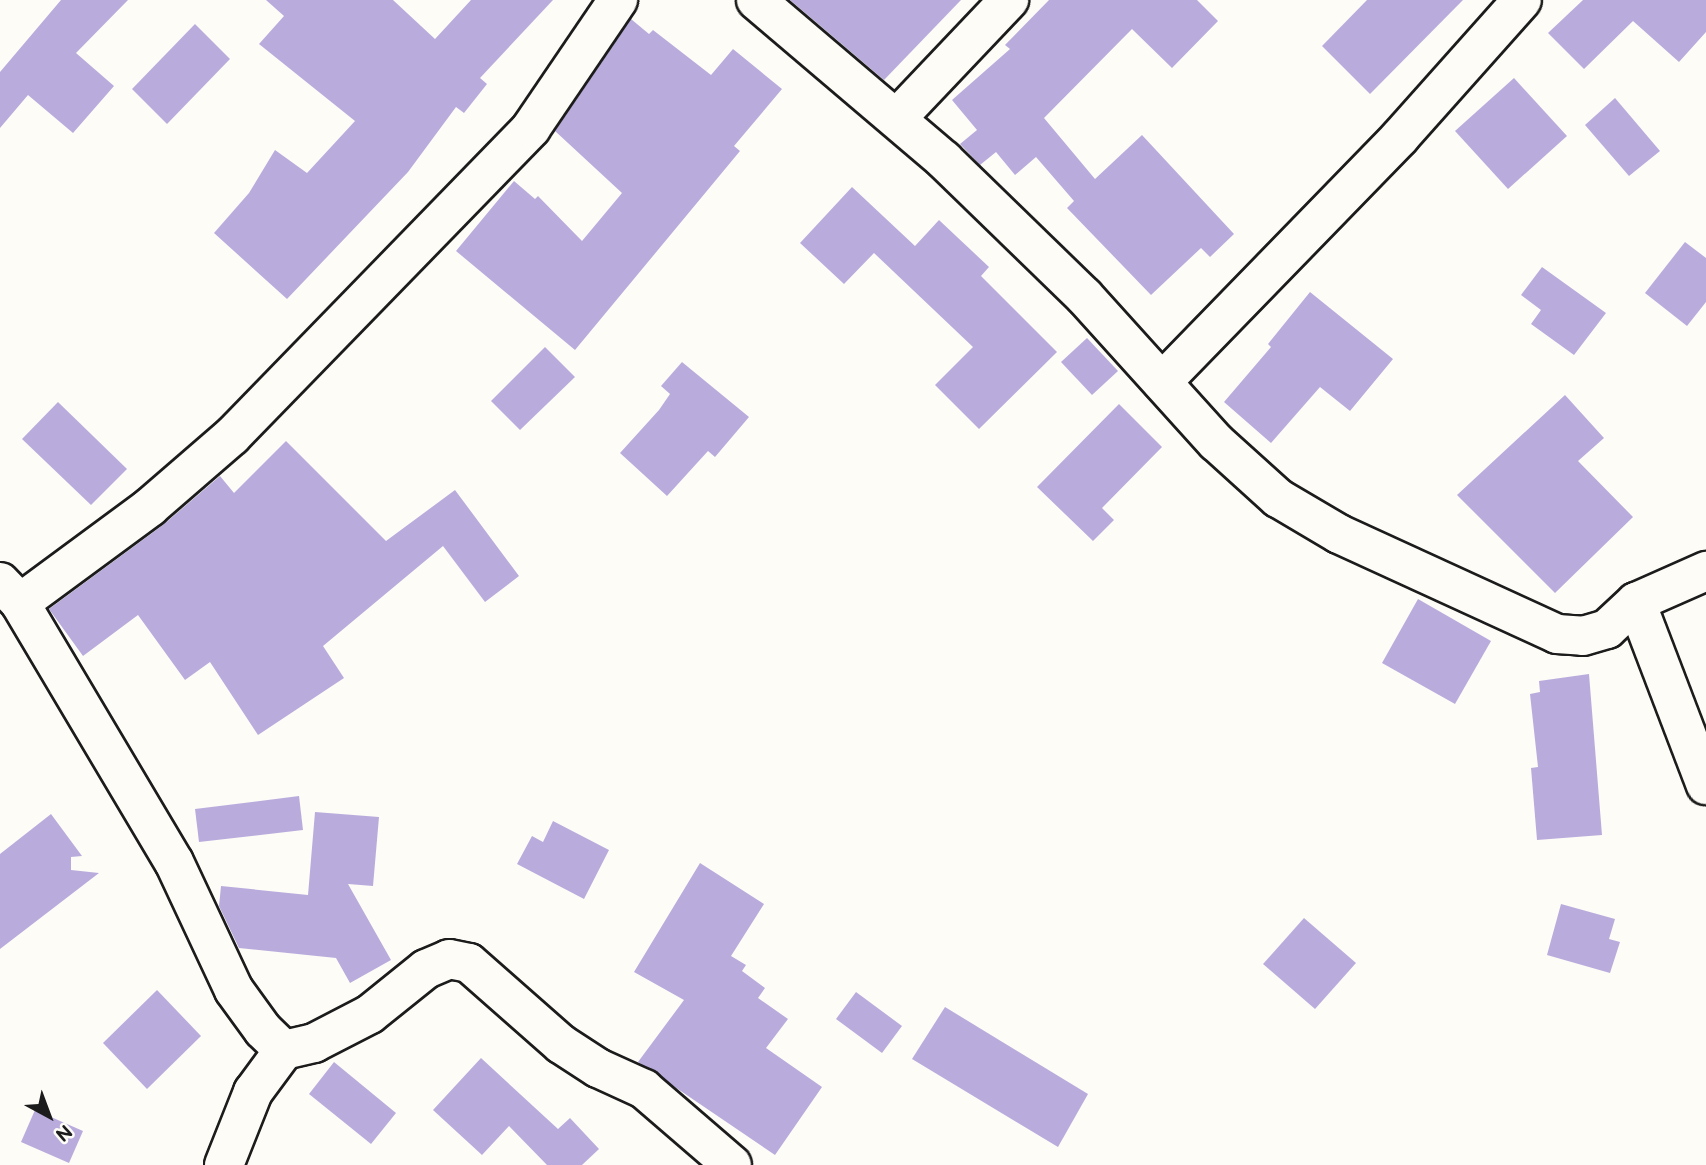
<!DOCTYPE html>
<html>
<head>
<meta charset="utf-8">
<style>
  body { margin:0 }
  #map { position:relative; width:1706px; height:1165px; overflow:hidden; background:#fdfcf7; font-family:"Balsamiq Sans",sans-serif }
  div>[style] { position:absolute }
  .building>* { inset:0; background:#b9acdd }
  .roads { filter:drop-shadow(2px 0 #1c1c1c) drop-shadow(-2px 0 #1c1c1c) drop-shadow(0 2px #1c1c1c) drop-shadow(0 -2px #1c1c1c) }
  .street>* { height:38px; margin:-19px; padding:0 19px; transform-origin:19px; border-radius:19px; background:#fdfcf7 }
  span { translate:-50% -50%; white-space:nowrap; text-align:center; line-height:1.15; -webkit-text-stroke:7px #fdfcf7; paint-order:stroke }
  .north { position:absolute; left:14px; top:1081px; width:70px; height:70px; -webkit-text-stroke:5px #fdfcf7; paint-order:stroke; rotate:139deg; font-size:19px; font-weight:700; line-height:28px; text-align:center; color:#1c1c1c }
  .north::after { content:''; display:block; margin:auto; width:24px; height:32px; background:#1c1c1c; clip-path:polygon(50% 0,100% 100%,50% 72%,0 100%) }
</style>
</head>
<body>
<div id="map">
  <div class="building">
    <i style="clip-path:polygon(61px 0,128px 0,76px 53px,114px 86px,73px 133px,28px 95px,0 128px,0 72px)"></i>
    <i style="clip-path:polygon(266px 0,393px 0,435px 39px,471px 0,553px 0,480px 78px,487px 84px,464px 113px,456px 107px,408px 172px,287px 299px,214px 233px,249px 193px,275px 150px,307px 173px,355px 121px,259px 44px,284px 16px)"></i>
    <i style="clip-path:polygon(790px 0,961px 0,884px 80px)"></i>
    <i style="clip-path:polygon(1049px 0,1197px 0,1218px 21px,1172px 68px,1132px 29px,1044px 118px,1095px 179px,1142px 135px,1234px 234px,1210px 257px,1201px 248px,1151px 295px,1067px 208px,1074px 201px,1036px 157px,1015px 175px,996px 152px,980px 165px,960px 144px,977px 130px,952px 100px,1010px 49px,1005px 45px)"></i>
    <i style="clip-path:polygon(1367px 0,1463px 0,1370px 94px,1322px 46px)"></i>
    <i style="clip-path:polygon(1583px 0,1706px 0,1706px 32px,1679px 62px,1633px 21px,1584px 69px,1548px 33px)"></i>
    <i style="clip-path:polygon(631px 19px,649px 34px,653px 30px,711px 75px,733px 49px,782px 89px,734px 146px,740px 151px,575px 350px,456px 251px,514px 181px,535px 199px,538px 196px,582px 241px,622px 193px,555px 131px)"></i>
    <i style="clip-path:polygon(195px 24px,230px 59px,167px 124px,132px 89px)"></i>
    <i style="clip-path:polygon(1514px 78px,1567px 136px,1508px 189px,1455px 131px)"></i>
    <i style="clip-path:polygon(1615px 98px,1660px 151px,1629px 176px,1585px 125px)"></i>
    <i style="clip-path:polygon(852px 187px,915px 246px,939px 220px,989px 267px,981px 276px,1057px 352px,979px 429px,935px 385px,973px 347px,874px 253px,844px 284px,800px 243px)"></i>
    <i style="clip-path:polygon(1685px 242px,1706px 258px,1706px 302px,1687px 326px,1645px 293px)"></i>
    <i style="clip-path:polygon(1542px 267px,1606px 313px,1574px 355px,1531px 324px,1541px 310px,1521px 295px)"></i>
    <i style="clip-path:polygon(1310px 292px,1393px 359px,1350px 411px,1320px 387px,1271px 443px,1224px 402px,1271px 347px,1268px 344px)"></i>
    <i style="clip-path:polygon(1087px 338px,1118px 371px,1092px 395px,1061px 362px)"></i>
    <i style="clip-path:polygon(545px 347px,575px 377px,520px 430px,491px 401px)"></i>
    <i style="clip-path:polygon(682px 362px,749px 417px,715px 457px,708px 451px,667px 496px,620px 453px,659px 410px,670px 394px,661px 386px)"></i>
    <i style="clip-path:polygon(1565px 395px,1604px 438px,1578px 461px,1633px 517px,1555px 593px,1457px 495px)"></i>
    <i style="clip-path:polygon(58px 402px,127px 469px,91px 505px,22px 439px)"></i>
    <i style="clip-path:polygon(1119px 404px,1162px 447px,1102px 508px,1114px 520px,1093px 541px,1037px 487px)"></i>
    <i style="clip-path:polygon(286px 441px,386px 541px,455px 490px,519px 576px,485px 602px,443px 546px,323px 646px,344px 678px,258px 735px,210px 662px,185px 680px,138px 615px,83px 656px,49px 609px,163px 525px,220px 476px,234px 493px)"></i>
    <i style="clip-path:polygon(1418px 599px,1491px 641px,1455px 704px,1382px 663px)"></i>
    <i style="clip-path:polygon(1589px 674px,1602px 835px,1537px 840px,1531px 768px,1538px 767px,1530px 694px,1540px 692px,1539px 681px)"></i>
    <i style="clip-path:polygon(299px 796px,303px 830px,199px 842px,195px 809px)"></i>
    <i style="clip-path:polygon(315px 812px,379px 817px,373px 886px,348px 884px,391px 960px,350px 983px,336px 958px,239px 948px,219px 906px,221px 886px,308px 895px)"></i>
    <i style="clip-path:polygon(51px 814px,82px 856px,71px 857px,71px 870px,99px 873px,0 949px,0 854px)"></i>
    <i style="clip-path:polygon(553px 821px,609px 850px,584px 899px,517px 864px,532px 836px,543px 842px)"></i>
    <i style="clip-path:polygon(700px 863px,764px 904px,731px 956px,746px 965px,742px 971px,765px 988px,758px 998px,788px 1019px,766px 1048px,822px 1087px,775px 1155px,638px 1062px,684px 1000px,634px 972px)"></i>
    <i style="clip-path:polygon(1561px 904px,1615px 919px,1609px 939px,1620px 942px,1610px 973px,1547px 955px)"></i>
    <i style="clip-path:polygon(1304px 918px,1356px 963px,1315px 1009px,1263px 964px)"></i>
    <i style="clip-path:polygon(157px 990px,201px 1036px,147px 1089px,103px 1043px)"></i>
    <i style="clip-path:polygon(856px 992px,902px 1026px,882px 1053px,836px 1019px)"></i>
    <i style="clip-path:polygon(945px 1007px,1088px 1094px,1058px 1147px,912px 1059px)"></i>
    <i style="clip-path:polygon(481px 1058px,558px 1129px,570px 1118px,599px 1149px,582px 1165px,547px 1165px,509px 1126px,482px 1155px,433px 1110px)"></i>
    <i style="clip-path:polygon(334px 1062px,396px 1113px,371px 1144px,309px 1094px)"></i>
    <i style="clip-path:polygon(35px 1110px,83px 1131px,69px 1163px,21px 1142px)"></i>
  </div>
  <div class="roads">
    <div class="street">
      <i style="left:756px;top:0;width:247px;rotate:40.4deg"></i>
      <i style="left:944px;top:160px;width:195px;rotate:44.2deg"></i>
      <i style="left:1084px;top:296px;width:197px;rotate:47.9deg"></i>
      <i style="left:1216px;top:442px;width:84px;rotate:42.1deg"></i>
      <i style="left:1278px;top:498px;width:71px;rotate:30.5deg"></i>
      <i style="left:1339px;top:534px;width:240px;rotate:24.6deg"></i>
      <i style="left:1557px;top:634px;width:26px;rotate:4deg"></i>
      <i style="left:1583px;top:636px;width:25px;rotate:-16deg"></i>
      <i style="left:1607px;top:629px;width:40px;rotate:-43deg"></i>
      <i style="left:1636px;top:602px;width:77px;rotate:-23.9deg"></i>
      <i style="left:897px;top:118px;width:163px;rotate:-46.5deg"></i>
      <i style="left:1162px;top:382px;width:342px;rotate:-45.8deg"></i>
      <i style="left:1400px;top:137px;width:183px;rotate:-48.3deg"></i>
      <i style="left:0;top:582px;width:29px;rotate:46deg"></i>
      <i style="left:20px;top:603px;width:301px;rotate:59.3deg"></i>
      <i style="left:174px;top:862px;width:141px;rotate:64.9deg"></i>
      <i style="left:234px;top:990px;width:49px;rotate:54.1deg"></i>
      <i style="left:263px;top:1030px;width:29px;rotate:44deg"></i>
      <i style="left:1636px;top:602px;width:196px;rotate:69.1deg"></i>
      <i style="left:20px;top:603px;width:162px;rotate:-36.4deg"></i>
      <i style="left:150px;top:507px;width:108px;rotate:-40.9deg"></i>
      <i style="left:232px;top:436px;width:429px;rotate:-45.8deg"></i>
      <i style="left:531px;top:128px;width:155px;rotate:-55.8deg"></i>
      <i style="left:224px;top:1165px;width:79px;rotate:-68.3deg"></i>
      <i style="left:253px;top:1092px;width:52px;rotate:-53.6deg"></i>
      <i style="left:284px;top:1050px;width:31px;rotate:-13deg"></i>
      <i style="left:314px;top:1043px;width:63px;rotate:-27.4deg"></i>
      <i style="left:370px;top:1014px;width:72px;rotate:-38.8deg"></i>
      <i style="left:426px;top:969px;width:25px;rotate:-23deg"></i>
      <i style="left:449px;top:959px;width:20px;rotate:11deg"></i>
      <i style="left:469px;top:963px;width:123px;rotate:41.4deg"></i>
      <i style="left:561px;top:1044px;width:44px;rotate:33deg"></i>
      <i style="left:598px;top:1068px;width:51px;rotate:24.5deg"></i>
      <i style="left:644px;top:1089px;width:116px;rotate:40.8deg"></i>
    </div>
  </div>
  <div class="north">N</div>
</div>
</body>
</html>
